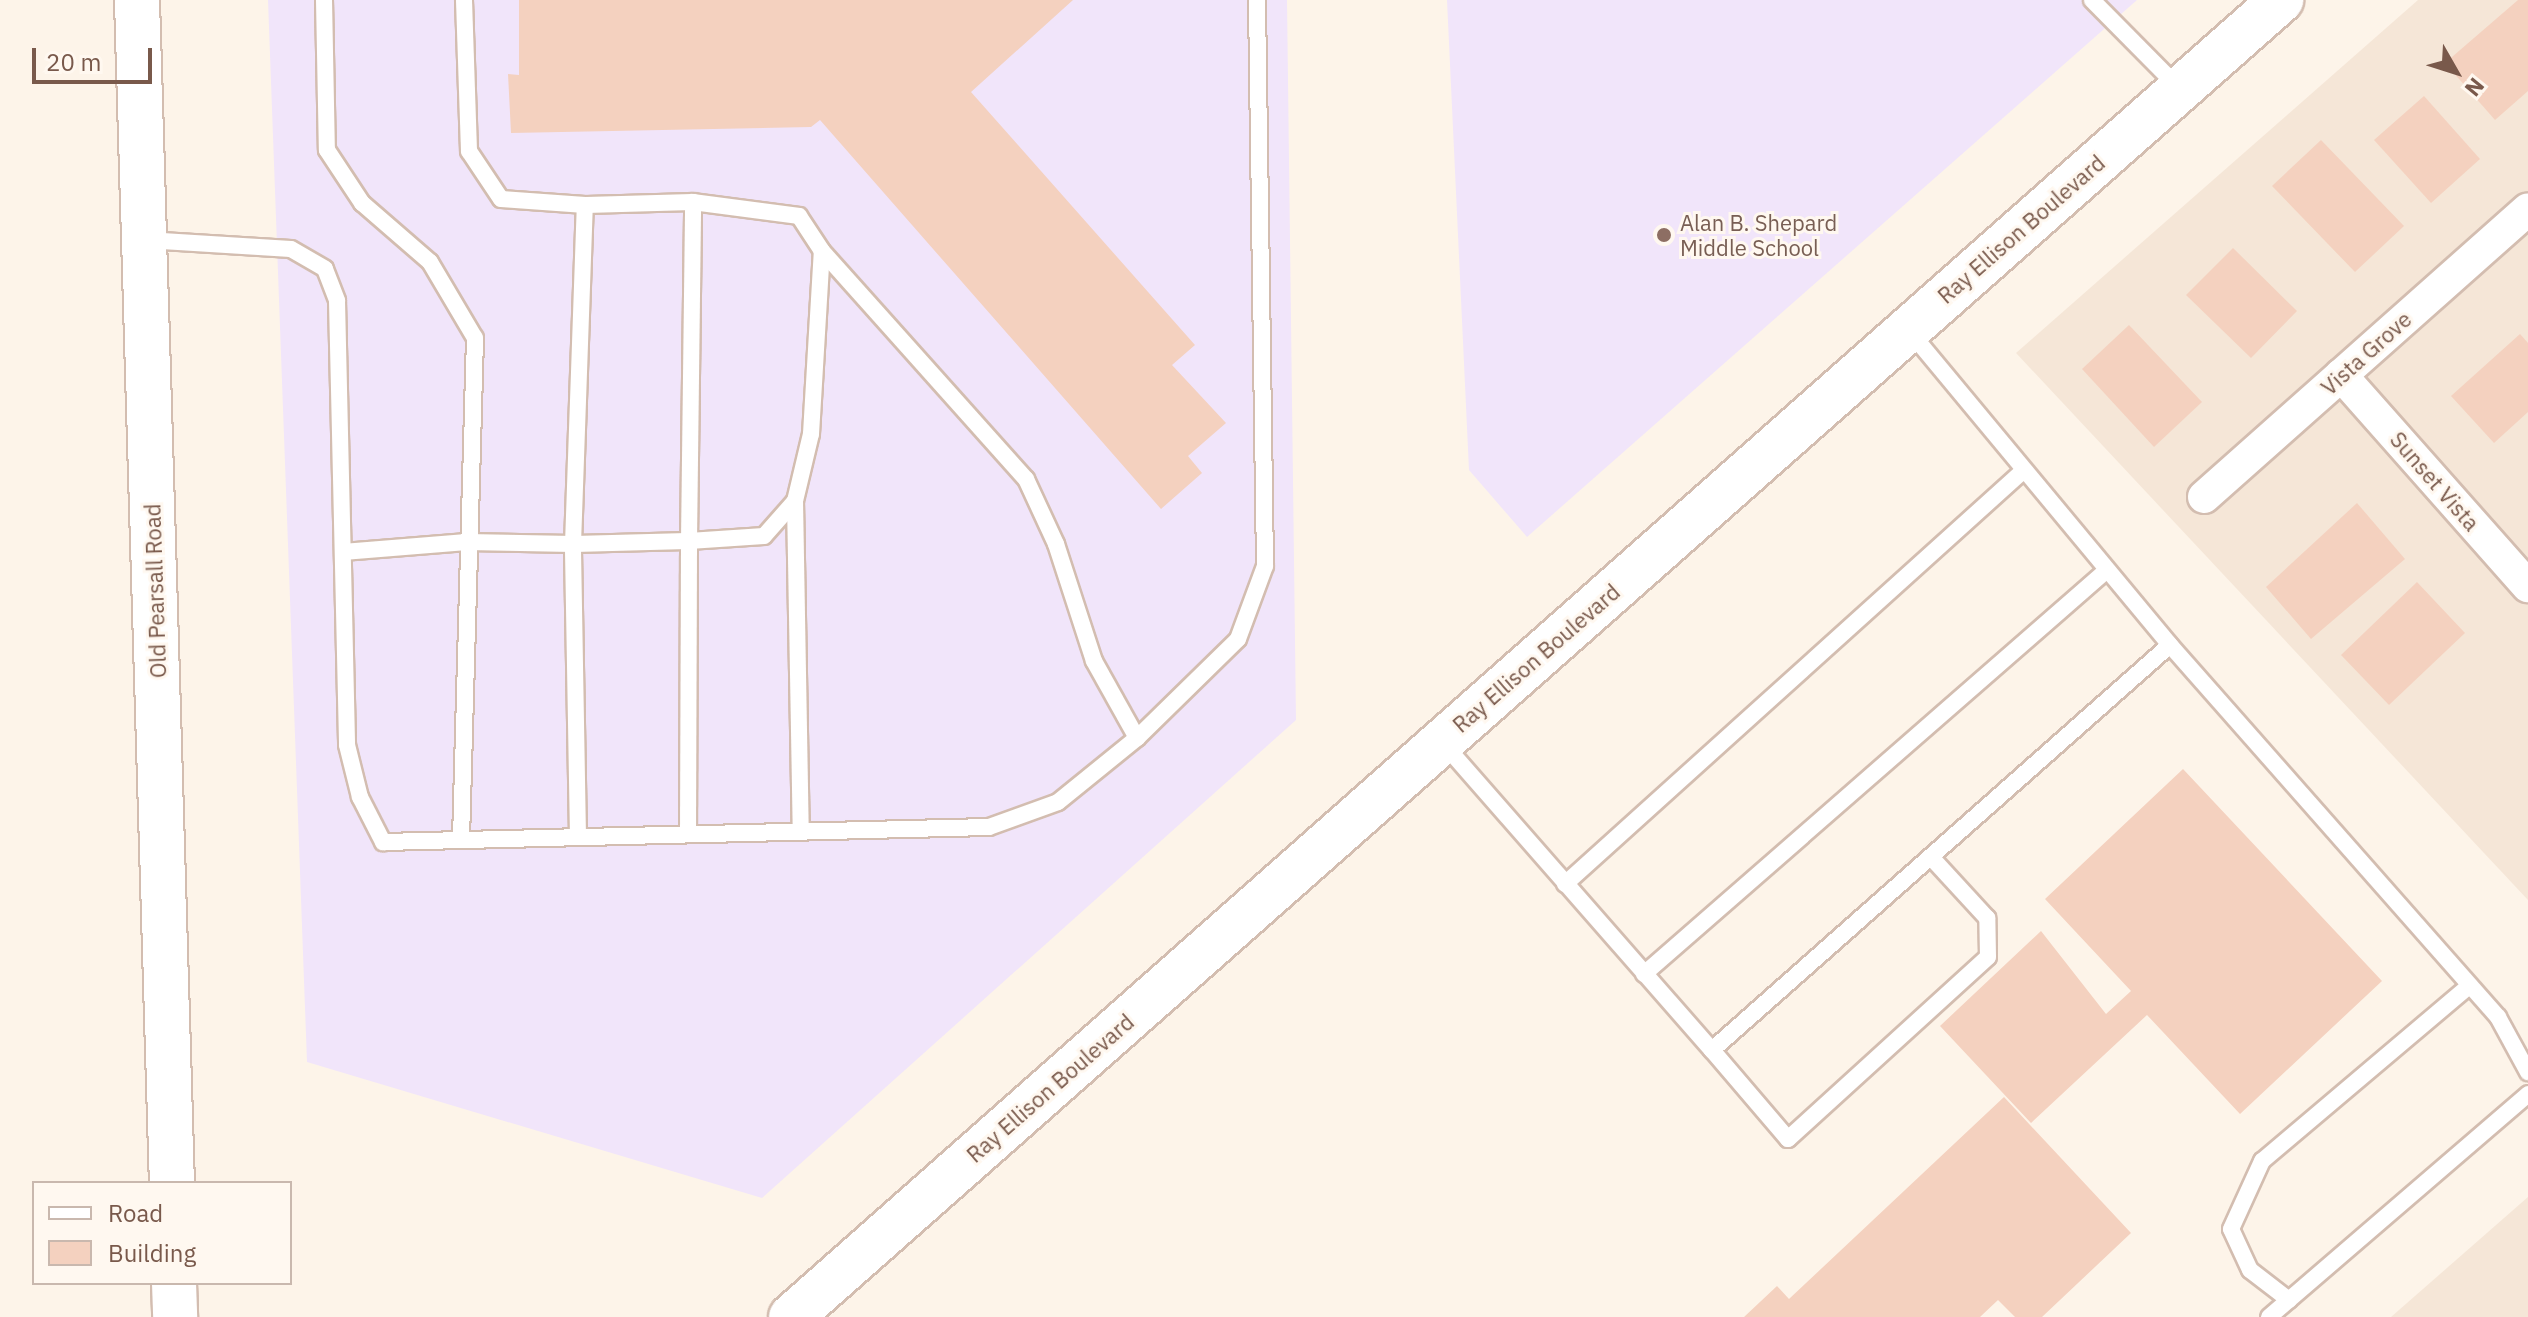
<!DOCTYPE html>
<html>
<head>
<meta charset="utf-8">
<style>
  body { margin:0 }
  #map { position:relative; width:2528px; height:1317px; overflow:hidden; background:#fdf4e9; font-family:"IBM Plex Sans",sans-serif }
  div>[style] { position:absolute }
  .residential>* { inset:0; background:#f5e6d7 }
  .education>* { inset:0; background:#f1e5fa }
  .building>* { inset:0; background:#f4d1bf }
  .roads { filter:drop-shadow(2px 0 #d3bdb0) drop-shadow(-2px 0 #d3bdb0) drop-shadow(0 2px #d3bdb0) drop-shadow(0 -2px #d3bdb0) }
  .lane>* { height:16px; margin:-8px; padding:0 8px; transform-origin:8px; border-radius:8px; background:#fff }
  .street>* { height:32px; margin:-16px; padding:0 16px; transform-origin:16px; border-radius:16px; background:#fff }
  .secondary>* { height:44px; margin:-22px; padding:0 22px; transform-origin:22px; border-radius:22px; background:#fff }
  .dots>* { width:22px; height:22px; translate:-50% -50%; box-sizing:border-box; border:4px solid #fff8f0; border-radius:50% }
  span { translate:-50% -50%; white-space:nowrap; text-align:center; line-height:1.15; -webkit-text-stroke:6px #fff8f0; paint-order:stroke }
  .education-label { font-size:22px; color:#785e54 }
  .left { translate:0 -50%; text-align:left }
  .street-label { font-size:22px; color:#79594b }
  .legend { position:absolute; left:32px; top:1181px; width:260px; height:104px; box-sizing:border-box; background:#fff8f0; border:2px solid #c9b8ae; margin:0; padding:10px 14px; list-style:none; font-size:24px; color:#79594b }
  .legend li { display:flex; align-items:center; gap:16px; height:40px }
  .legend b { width:40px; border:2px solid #c9b8ae }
  .north { position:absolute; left:2416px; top:32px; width:80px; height:80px; -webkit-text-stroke:6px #fff8f0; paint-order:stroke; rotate:129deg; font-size:22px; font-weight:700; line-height:32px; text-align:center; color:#79594b }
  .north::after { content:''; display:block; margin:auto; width:28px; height:36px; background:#79594b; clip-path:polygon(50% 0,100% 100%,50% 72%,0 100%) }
  .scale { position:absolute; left:32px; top:48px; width:120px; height:36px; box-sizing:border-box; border:4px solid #79594b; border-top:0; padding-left:10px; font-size:24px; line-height:28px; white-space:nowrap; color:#79594b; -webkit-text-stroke:6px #fff8f0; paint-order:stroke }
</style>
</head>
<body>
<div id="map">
  <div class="residential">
    <i style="clip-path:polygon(2418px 0,2528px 0,2528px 900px,2016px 353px)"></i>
    <i style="clip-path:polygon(2528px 1197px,2528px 1317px,2391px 1317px)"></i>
  </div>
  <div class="education">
    <i style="clip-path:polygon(268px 0,1287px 0,1296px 720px,762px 1198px,307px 1062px)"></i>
    <i style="clip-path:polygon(1447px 0,2137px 0,1527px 537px,1469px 470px)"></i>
  </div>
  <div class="building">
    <i style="clip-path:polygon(519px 0,1073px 0,971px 92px,1195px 345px,1172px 365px,1226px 423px,1188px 456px,1202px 473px,1161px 509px,820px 120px,811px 127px,511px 133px,508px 74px,519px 75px)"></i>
    <i style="clip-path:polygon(2518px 0,2528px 0,2528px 91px,2495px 120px,2445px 63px)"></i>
    <i style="clip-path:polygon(2424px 96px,2480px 159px,2431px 203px,2374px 140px)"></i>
    <i style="clip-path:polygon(2321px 140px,2404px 226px,2355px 272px,2272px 186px)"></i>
    <i style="clip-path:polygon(2233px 248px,2297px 311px,2251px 358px,2186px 295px)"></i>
    <i style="clip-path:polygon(2129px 325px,2202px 402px,2154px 447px,2082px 369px)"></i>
    <i style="clip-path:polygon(2520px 334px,2528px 343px,2528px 412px,2494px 443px,2451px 396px)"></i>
    <i style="clip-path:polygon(2357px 503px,2405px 559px,2311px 639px,2266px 587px)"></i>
    <i style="clip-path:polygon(2417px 582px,2465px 633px,2389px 705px,2341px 655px)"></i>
    <i style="clip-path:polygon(2183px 769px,2382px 981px,2240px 1114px,2147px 1015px,2031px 1123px,1940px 1026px,2041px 931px,2106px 1014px,2131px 991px,2045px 899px)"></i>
    <i style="clip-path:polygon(2004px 1097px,2131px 1233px,2042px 1317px,2015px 1317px,1998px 1300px,1980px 1317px,1744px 1317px,1777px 1286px,1789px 1299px)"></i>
  </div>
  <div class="roads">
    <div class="lane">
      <i style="left:324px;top:0;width:150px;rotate:88.9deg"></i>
      <i style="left:327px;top:150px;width:64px;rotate:56.6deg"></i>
      <i style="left:362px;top:203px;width:90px;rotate:40.9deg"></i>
      <i style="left:430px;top:262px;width:88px;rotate:59.4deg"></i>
      <i style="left:475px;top:338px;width:502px;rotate:91.6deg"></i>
      <i style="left:2092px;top:0;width:124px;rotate:45.3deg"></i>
      <i style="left:146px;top:240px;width:145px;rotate:3.6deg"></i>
      <i style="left:291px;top:249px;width:39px;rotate:30deg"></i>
      <i style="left:325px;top:269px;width:34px;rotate:69deg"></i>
      <i style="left:337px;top:301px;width:444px;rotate:88.7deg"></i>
      <i style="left:347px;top:745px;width:54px;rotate:76deg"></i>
      <i style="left:360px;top:797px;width:51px;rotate:62.9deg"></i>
      <i style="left:383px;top:842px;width:606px;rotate:-1.42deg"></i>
      <i style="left:989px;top:827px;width:73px;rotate:-19.9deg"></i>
      <i style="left:1058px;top:802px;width:102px;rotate:-39deg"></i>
      <i style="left:1137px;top:738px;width:141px;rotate:-44.4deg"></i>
      <i style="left:1238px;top:639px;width:78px;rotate:-69.7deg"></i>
      <i style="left:1265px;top:566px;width:566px;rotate:-90.81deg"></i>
      <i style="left:822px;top:251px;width:306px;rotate:48.2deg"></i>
      <i style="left:1026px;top:479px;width:72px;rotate:65.2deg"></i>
      <i style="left:1056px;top:544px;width:123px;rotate:72deg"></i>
      <i style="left:1094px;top:661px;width:88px;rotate:60.8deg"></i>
      <i style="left:795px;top:501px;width:331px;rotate:89deg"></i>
      <i style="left:343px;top:552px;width:124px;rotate:-4.6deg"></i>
      <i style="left:467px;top:542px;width:106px;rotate:1.1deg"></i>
      <i style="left:573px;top:544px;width:339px;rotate:-88deg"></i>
      <i style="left:585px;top:205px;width:84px;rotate:-175.9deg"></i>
      <i style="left:501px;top:199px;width:58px;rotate:-123.7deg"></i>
      <i style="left:469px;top:151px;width:151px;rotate:-91.9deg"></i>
      <i style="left:2170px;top:645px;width:496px;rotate:48.6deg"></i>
      <i style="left:2498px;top:1017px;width:63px;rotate:61.4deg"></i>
      <i style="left:1443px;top:743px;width:408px;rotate:48.8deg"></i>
      <i style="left:1712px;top:1050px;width:611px;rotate:-41.49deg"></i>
      <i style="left:2170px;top:645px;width:408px;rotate:-129.7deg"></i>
      <i style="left:688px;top:834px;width:293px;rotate:-89.8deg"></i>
      <i style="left:689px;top:541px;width:75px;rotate:-3.8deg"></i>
      <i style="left:764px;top:536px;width:47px;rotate:-48.5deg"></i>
      <i style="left:795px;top:501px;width:69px;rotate:-76.6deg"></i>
      <i style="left:811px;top:434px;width:183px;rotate:-86.6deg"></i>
      <i style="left:822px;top:251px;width:42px;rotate:-123.3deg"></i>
      <i style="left:799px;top:216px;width:107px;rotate:-172.5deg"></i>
      <i style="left:578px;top:837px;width:293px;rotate:-91deg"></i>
      <i style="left:573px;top:544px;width:116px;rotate:-1.5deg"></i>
      <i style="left:689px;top:541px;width:339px;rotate:-89.3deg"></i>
      <i style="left:693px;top:202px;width:108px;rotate:178.4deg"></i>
      <i style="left:1565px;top:884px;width:618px;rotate:-42.05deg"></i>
      <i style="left:1644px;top:974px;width:614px;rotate:-41.11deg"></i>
      <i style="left:1712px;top:1050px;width:117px;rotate:49.5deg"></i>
      <i style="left:1788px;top:1139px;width:270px;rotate:-42.3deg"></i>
      <i style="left:1988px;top:957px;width:39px;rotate:-91deg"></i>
      <i style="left:1987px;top:918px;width:83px;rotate:-132.6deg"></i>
      <i style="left:2289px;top:1300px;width:49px;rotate:-142.4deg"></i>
      <i style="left:2250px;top:1270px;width:45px;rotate:-114.9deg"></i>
      <i style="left:2231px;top:1229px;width:75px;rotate:-65.5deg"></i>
      <i style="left:2262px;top:1161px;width:272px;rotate:-40.2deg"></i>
      <i style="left:2269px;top:1317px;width:342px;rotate:-40.7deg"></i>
    </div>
    <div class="street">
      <i style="left:2341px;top:375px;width:282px;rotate:48.5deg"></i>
      <i style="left:2204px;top:497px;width:433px;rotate:-41.6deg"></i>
    </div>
    <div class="secondary">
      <i style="left:137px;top:0;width:1184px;rotate:88.31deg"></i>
      <i style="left:174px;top:1283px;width:34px;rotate:88deg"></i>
      <i style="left:791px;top:1317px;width:1989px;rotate:-41.47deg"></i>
    </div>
  </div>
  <div class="dots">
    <i style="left:1664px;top:235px;background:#8d6e63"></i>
  </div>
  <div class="education-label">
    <span class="left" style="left:1680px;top:235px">Alan B. Shepard<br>Middle School</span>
  </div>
  <div class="street-label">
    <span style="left:2021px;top:229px;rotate:-41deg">Ray Ellison Boulevard</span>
    <span style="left:2366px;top:353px;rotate:-42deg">Vista Grove</span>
    <span style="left:2435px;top:481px;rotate:49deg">Sunset Vista</span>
    <span style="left:155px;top:591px;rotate:-92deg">Old Pearsall Road</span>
    <span style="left:1536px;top:658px;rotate:-41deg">Ray Ellison Boulevard</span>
    <span style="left:1050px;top:1088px;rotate:-41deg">Ray Ellison Boulevard</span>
  </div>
  <ul class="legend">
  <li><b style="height:10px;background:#fff"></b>Road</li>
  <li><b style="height:22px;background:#f4d1bf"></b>Building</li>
  </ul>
  <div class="north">N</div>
  <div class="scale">20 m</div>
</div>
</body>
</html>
